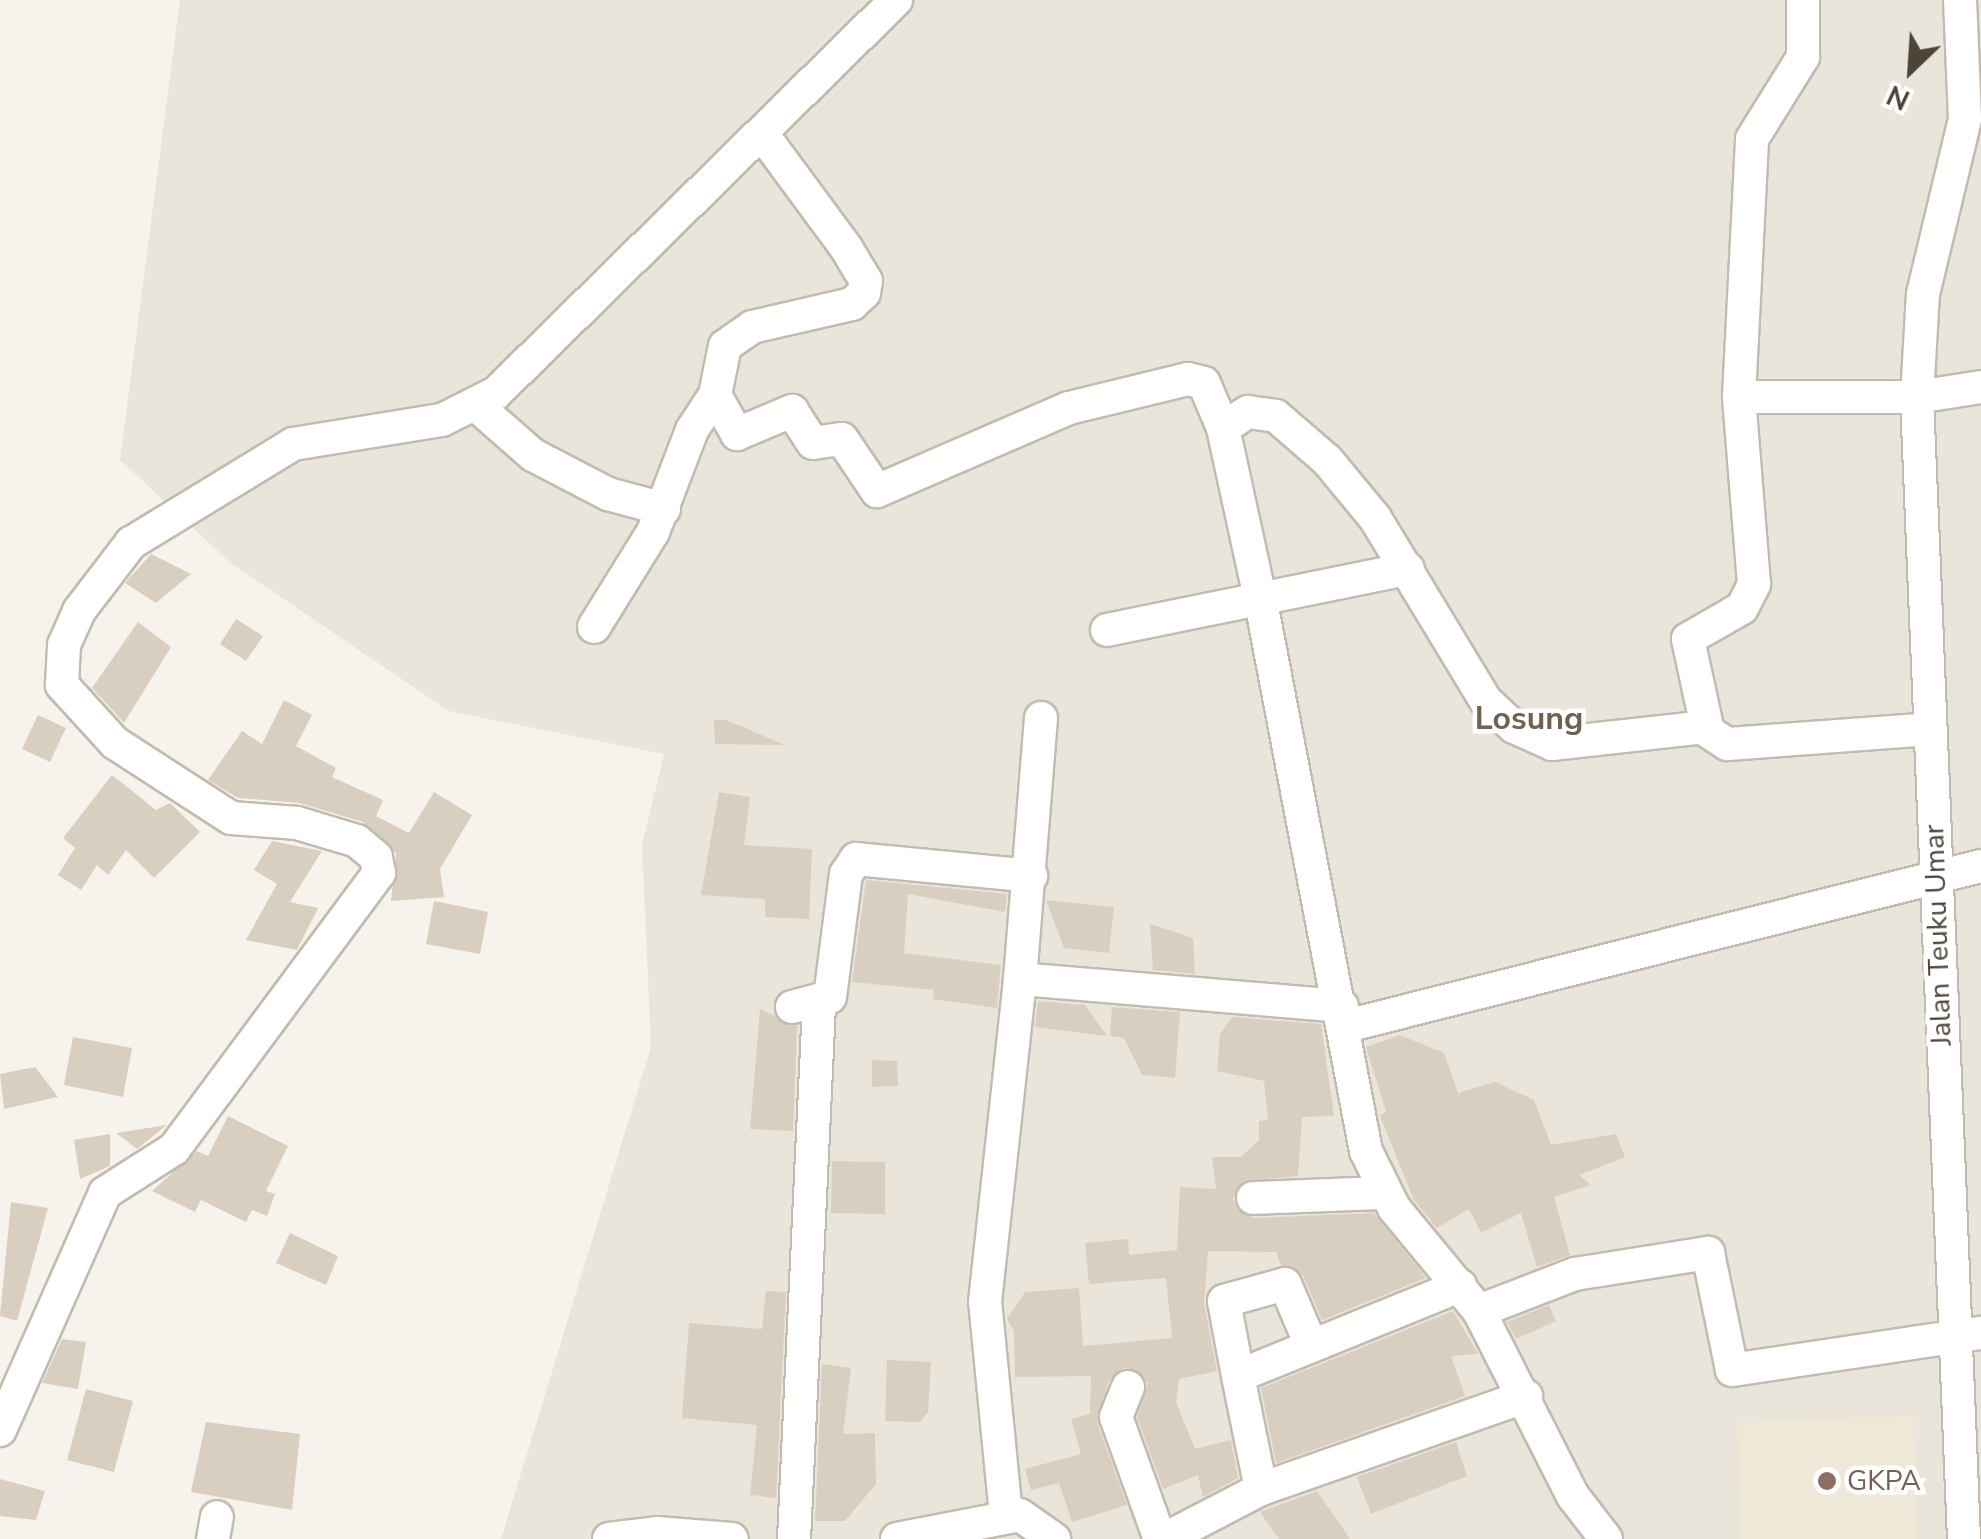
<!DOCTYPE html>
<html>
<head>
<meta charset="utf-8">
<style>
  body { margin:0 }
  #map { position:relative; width:1981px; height:1539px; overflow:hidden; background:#f6f3ec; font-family:"Nunito Sans",sans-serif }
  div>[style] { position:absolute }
  .residential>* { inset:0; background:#eae5da }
  .education>* { inset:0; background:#efe8d6 }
  .building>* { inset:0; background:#d8cfc1 }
  .roads { filter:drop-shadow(2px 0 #c2bbae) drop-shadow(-2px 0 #c2bbae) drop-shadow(0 2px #c2bbae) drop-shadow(0 -2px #c2bbae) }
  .minor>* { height:32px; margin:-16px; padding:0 16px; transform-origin:16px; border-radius:16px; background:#fff }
  .dots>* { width:28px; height:28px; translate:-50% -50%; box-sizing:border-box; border:5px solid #fff; border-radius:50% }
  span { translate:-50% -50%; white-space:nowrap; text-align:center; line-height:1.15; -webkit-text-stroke:9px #fff; paint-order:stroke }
  .street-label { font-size:28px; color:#4b4439 }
  .education-label { font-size:28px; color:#785e54 }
  .left { translate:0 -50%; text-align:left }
  .quarter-label { font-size:32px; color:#6e6250; font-weight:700 }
  .north { position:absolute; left:1861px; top:20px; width:100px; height:100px; -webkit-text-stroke:8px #fff; paint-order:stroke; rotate:205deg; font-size:28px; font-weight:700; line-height:40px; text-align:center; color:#4b4439 }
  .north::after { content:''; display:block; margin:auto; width:35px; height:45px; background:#4b4439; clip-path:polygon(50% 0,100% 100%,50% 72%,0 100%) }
</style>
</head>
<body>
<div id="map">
  <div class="residential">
    <i style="clip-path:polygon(180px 0,1981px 0,1981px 1539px,501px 1539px,651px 1047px,642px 845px,664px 754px,449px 711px,232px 564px,120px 460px)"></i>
  </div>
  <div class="education">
    <i style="clip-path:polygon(1913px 1416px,1918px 1539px,1742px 1539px,1737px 1423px)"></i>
  </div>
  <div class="building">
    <i style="clip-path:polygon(151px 554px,191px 574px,156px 603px,125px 583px)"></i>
    <i style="clip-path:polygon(236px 619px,263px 636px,246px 661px,220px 644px)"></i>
    <i style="clip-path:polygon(138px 622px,171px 647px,124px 723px,92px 688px)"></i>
    <i style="clip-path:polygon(284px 700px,312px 715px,296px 746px,336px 768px,332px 777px,383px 800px,376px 816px,409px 833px,434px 792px,472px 815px,440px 869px,444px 897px,391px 901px,396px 853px,363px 822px,299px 803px,238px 798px,208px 780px,242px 731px,262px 744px)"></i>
    <i style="clip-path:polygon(38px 715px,66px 728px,50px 762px,22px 749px)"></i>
    <i style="clip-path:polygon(714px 720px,726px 720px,785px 745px,715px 744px)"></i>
    <i style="clip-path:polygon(112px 775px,156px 810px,170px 803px,200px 832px,154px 878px,126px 850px,108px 875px,97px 865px,81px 890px,58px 875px,75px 848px,63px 838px)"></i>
    <i style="clip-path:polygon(719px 792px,750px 797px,744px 845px,812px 849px,809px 919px,765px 917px,765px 899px,701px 895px)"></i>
    <i style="clip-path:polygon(272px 841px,322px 851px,290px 902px,318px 908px,297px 950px,246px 940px,277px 884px,254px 870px)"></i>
    <i style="clip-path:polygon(866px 880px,1007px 894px,1005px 912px,908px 894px,904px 953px,1001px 965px,997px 1008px,933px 999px,934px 990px,852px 982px)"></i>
    <i style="clip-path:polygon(1046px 900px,1114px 907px,1109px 953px,1064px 948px)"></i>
    <i style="clip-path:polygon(434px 901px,488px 912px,480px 954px,426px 944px)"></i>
    <i style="clip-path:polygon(1150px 924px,1193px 938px,1195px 974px,1153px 970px)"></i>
    <i style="clip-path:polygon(1038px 1001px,1085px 1005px,1107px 1036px,1035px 1027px)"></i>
    <i style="clip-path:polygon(1112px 1007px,1180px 1012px,1175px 1078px,1142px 1075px,1124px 1038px,1110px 1036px)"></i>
    <i style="clip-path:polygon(760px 1009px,797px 1026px,793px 1131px,750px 1129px)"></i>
    <i style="clip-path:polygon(1232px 1017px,1321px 1024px,1334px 1116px,1302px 1117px,1298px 1176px,1243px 1181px,1233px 1198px,1237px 1209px,1254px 1218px,1374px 1213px,1426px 1278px,1322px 1320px,1303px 1275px,1281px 1265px,1276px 1252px,1208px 1251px,1204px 1304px,1217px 1371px,1179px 1379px,1176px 1402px,1195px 1449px,1231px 1440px,1238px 1478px,1203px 1497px,1198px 1475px,1163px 1489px,1137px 1417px,1148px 1383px,1124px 1367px,1109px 1380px,1097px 1422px,1127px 1505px,1072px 1522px,1059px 1483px,1031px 1490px,1025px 1469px,1081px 1454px,1071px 1419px,1090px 1414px,1091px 1376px,1015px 1377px,1014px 1331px,1007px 1319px,1025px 1292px,1079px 1288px,1083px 1346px,1172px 1338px,1166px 1278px,1089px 1284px,1085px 1243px,1128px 1239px,1129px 1255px,1177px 1250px,1180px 1187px,1216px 1189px,1212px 1157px,1241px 1157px,1259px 1140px,1259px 1121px,1268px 1120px,1264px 1081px,1217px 1071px,1220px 1034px)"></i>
    <i style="clip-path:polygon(1400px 1035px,1444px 1053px,1458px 1093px,1495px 1082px,1534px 1100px,1551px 1145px,1616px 1134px,1625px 1157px,1579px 1175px,1591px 1185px,1554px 1197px,1570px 1255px,1537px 1267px,1521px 1213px,1481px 1233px,1469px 1209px,1437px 1228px,1414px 1200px,1380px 1116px,1386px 1112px,1366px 1047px)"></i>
    <i style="clip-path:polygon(73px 1037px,132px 1048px,123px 1097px,64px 1085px)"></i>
    <i style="clip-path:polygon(872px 1060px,897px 1061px,898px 1086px,872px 1087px)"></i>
    <i style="clip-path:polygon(35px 1067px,58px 1097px,4px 1109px,0 1074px)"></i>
    <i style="clip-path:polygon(228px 1116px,288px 1146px,266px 1191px,275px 1194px,267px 1216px,252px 1210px,246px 1222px,201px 1200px,195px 1212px,152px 1191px,197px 1151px,208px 1156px)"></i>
    <i style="clip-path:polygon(167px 1125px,137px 1149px,116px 1133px)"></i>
    <i style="clip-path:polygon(110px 1134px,110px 1166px,80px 1179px,74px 1140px)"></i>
    <i style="clip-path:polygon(832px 1161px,885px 1162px,885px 1214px,831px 1213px)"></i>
    <i style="clip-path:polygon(11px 1202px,48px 1208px,17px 1321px,0 1316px)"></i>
    <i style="clip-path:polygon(290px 1233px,338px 1256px,326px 1285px,276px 1263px)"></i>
    <i style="clip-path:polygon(766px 1291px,786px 1292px,776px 1498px,750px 1495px,757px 1425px,682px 1418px,689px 1323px,762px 1329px)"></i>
    <i style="clip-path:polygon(1549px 1305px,1556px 1321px,1516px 1339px,1507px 1322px)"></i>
    <i style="clip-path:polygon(1453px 1311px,1478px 1354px,1451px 1356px,1465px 1396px,1276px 1463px,1261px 1388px)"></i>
    <i style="clip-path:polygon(62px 1339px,86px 1342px,78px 1389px,42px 1383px)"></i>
    <i style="clip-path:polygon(887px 1360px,931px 1362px,928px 1412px,920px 1422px,885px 1421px)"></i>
    <i style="clip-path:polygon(822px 1364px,851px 1368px,843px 1434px,875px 1433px,876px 1484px,845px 1521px,815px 1521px)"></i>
    <i style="clip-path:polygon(86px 1389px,133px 1401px,114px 1472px,67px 1460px)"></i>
    <i style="clip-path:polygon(206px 1422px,300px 1434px,292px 1510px,191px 1492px)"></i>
    <i style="clip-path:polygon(1456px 1442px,1467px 1476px,1371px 1514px,1357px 1477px)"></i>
    <i style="clip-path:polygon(0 1479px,45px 1491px,36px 1520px,0 1516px)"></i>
    <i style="clip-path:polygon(1317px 1491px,1350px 1539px,1279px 1539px,1260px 1512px)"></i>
  </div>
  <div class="roads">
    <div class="minor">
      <i style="left:715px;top:395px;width:45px;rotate:60.6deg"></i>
      <i style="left:737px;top:434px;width:60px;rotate:-22.7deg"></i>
      <i style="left:792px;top:411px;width:38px;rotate:57deg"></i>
      <i style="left:813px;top:443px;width:29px;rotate:-8deg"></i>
      <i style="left:842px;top:439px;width:63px;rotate:56.1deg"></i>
      <i style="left:877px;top:491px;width:209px;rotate:-23.4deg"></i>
      <i style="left:1069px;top:408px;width:122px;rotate:-13.7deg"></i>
      <i style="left:1188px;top:379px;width:16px;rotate:14deg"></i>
      <i style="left:1204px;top:383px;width:49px;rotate:67.1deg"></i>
      <i style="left:1223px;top:428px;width:173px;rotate:77.7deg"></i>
      <i style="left:1260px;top:597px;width:564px;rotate:79.17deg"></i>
      <i style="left:1366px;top:1151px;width:64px;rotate:63.8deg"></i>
      <i style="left:1394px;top:1208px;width:134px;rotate:50.5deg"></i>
      <i style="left:1479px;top:1311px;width:208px;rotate:63.1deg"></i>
      <i style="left:1573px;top:1496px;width:54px;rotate:52.5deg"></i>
      <i style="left:1739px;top:397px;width:178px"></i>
      <i style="left:1917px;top:397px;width:103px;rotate:-86.7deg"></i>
      <i style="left:1923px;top:294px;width:180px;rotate:-76.5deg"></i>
      <i style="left:1965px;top:119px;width:119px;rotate:-92.4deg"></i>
      <i style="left:477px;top:406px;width:74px;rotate:41.2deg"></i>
      <i style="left:533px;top:455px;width:85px;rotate:27.5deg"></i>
      <i style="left:608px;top:494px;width:58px;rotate:15deg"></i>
      <i style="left:1223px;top:428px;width:30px;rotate:-33deg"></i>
      <i style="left:1248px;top:412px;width:28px;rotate:8deg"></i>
      <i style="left:1276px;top:416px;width:67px;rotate:40.8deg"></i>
      <i style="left:1327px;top:460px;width:75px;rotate:50.4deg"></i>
      <i style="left:1375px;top:518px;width:214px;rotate:58.8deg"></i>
      <i style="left:1486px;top:701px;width:38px;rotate:43deg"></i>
      <i style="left:1514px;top:727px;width:42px;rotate:24.1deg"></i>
      <i style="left:1552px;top:744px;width:156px;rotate:-6.3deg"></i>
      <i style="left:1707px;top:727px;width:90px;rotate:-102.2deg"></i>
      <i style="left:1688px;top:639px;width:62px;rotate:-29.9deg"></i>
      <i style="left:1742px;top:608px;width:27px;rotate:-63deg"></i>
      <i style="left:1754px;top:584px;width:188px;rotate:-94.6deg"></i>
      <i style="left:1739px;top:397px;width:258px;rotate:-87.1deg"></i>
      <i style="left:1752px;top:139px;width:97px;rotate:-58.1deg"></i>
      <i style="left:1803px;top:57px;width:57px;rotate:-90deg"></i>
      <i style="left:594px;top:627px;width:112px;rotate:-58.2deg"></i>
      <i style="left:653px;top:532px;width:109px;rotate:-69.1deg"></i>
      <i style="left:692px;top:430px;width:42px;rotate:-56.7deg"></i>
      <i style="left:715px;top:395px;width:50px;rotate:-78.5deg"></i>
      <i style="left:725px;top:346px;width:33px;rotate:-35deg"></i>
      <i style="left:752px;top:327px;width:103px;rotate:-13deg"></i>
      <i style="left:852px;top:304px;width:16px;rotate:-43deg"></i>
      <i style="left:864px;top:293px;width:12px;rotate:-81deg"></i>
      <i style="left:866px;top:281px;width:37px;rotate:-121deg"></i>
      <i style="left:847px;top:249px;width:142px;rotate:-126.4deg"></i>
      <i style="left:1107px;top:630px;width:307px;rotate:-11.5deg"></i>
      <i style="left:1041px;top:718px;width:262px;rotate:94.6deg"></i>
      <i style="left:1020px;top:979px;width:323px;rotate:4.8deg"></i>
      <i style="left:1704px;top:729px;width:27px;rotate:33deg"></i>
      <i style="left:1727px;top:744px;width:204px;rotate:-4.2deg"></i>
      <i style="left:792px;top:1007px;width:39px;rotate:-15deg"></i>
      <i style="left:830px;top:997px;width:124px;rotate:-82.6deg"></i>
      <i style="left:846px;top:874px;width:18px;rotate:-56deg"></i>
      <i style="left:856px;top:859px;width:176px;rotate:5.5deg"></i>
      <i style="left:1346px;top:1026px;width:655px;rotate:-14.14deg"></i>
      <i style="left:1253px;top:1198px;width:132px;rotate:-2.2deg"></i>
      <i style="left:1479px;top:1311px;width:103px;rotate:-21.1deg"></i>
      <i style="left:1575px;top:1274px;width:135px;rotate:-9deg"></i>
      <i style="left:1708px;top:1253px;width:119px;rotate:78.4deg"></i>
      <i style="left:1732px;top:1370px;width:252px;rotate:-8.5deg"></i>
      <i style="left:1238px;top:1376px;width:76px;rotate:-100.6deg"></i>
      <i style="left:1224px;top:1301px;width:63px;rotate:-15.6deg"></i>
      <i style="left:1285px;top:1284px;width:66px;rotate:66.9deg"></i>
      <i style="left:1128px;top:1387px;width:32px;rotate:112deg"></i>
      <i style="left:1116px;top:1417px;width:130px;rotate:70.2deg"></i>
      <i style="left:0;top:1430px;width:259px;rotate:-66.1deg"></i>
      <i style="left:105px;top:1193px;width:82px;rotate:-32.5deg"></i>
      <i style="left:174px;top:1149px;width:344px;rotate:-53.4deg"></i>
      <i style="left:379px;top:873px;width:16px;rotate:-101deg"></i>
      <i style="left:376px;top:857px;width:25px;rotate:-140deg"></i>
      <i style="left:357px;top:841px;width:63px;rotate:-163.3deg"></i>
      <i style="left:297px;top:823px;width:66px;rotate:-175.7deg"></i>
      <i style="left:231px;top:818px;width:138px;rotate:-147.1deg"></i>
      <i style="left:115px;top:743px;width:79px;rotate:-132.4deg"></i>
      <i style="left:62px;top:685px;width:40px;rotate:-87.1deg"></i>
      <i style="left:64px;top:645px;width:37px;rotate:-66deg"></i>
      <i style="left:79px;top:611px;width:86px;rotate:-52.6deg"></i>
      <i style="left:131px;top:543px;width:190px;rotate:-31.4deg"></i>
      <i style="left:293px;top:444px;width:151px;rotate:-9.2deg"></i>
      <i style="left:442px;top:420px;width:60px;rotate:-26.6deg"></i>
      <i style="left:496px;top:393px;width:561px;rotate:-44.49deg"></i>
      <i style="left:1261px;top:1489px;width:115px;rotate:-101.5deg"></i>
      <i style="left:1238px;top:1376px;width:240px;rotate:-22.1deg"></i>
      <i style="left:1006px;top:1515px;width:214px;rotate:-95.6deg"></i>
      <i style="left:985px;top:1302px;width:325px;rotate:-83.8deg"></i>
      <i style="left:213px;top:1539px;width:22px;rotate:-80deg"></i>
      <i style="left:609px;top:1539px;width:48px;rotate:-7.1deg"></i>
      <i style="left:657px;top:1533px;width:75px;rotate:4.6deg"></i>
      <i style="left:794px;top:1539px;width:536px;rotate:-87.32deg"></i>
      <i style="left:897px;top:1539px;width:125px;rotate:-11deg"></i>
      <i style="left:1020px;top:1515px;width:42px;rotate:35.2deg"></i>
      <i style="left:1165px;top:1539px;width:108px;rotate:-27.5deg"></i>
      <i style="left:1261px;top:1489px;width:281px;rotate:-19.3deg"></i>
      <i style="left:1964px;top:1539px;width:1143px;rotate:-92.36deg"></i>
      <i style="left:1917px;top:397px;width:65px;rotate:-8.9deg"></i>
    </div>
  </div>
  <div class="dots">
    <i style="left:1827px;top:1481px;background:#8d6e63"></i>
  </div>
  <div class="street-label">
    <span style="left:1938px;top:935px;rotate:-92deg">Jalan Teuku Umar</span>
  </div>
  <div class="education-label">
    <span class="left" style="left:1847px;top:1481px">GKPA</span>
  </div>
  <div class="quarter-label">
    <span style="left:1529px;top:719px">Losung</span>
  </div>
  <div class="north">N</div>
</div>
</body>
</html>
